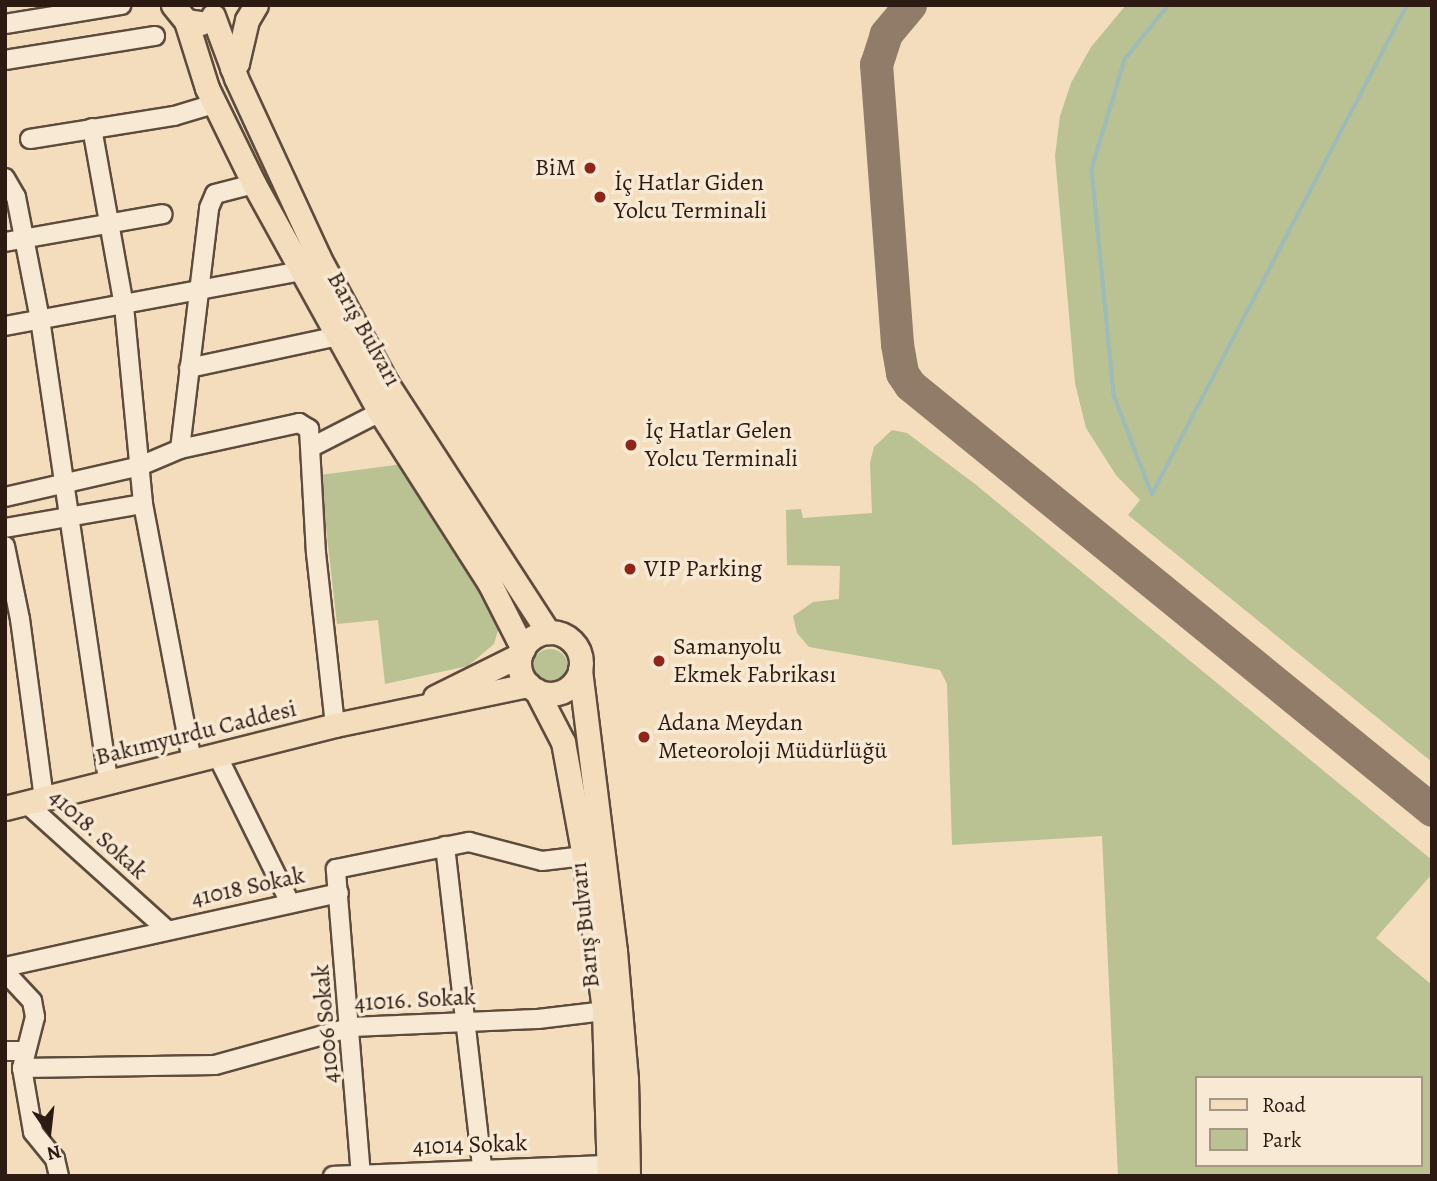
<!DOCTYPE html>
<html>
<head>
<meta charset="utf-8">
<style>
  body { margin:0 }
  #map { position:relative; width:1437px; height:1181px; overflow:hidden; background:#f3ddbd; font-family:Alegreya,serif }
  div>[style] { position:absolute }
  .green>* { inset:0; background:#bac192 }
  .round { border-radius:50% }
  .stream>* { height:3.5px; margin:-1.75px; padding:0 1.75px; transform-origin:1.75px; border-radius:1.75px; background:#9dbbb8 }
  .taxiway>* { height:33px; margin:-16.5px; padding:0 16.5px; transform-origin:16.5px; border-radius:16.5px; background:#907c68 }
  .roads { filter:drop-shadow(2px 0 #5e4b3d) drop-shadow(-2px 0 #5e4b3d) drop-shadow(0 2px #5e4b3d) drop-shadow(0 -2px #5e4b3d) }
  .minor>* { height:18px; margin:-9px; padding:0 9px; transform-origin:9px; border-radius:9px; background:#f7e9d4 }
  .major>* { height:23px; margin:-11.5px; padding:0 11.5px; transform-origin:11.5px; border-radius:11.5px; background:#f3ddbd }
  .major>.ring { margin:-11.5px; padding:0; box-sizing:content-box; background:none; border:23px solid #f3ddbd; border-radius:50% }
  .dots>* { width:19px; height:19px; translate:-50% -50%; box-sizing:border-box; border:4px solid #f7e9d4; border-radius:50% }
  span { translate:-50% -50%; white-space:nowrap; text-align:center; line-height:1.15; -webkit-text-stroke:7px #f7e9d4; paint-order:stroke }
  .poi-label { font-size:24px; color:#2d1a12 }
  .right { translate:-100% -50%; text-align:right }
  .left { translate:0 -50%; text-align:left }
  .street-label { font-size:24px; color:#2d1a12 }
  .frame { position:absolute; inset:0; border:7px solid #2d1a12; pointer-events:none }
  .legend { position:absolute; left:1195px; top:1076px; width:228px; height:91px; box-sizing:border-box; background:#f7e9d4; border:2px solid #a69686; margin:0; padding:9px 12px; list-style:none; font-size:21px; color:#2d1a12 }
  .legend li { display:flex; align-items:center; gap:14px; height:35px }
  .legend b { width:35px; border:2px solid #a69686 }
  .north { position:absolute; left:14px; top:1097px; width:70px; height:70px; -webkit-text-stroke:5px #f7e9d4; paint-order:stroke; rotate:166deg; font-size:19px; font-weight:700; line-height:28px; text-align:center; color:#2d1a12 }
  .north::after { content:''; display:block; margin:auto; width:24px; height:32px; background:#2d1a12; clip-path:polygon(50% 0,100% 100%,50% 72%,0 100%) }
</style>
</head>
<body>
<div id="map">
  <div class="green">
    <i style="clip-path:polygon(1126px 5px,1432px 5px,1432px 762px,1128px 515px,1140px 500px,1116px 475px,1086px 428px,1075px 383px,1055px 156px,1060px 116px,1071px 83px,1091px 47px)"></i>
    <i style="clip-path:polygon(evenodd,892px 430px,907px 433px,975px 484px,1432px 860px,1432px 874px,1376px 938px,1432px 985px,1432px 1176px,1118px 1176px,1102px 836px,952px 845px,947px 684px,940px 670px,809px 647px,797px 633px,793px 616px,813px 602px,839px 599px,840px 566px,787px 565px,786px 510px,801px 509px,803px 518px,872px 513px,870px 463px,874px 447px,892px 430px,1197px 1078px,1421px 1078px,1421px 1165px,1197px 1165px,1197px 1078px)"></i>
    <i style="clip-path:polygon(403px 464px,492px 604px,499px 627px,494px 644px,468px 666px,385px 684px,378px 620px,337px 624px,320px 475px)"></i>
    <i class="round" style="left:532px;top:649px;width:36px;height:36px"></i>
  </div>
  <div class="stream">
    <i style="left:1169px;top:5px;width:70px;rotate:128.7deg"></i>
    <i style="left:1125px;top:60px;width:114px;rotate:106.8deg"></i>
    <i style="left:1092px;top:169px;width:227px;rotate:84.4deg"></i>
    <i style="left:1114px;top:395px;width:106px;rotate:69deg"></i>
    <i style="left:1152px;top:494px;width:551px;rotate:-62.46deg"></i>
  </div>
  <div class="taxiway">
    <i style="left:910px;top:5px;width:38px;rotate:130deg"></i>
    <i style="left:886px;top:34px;width:32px;rotate:108deg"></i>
    <i style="left:876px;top:64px;width:281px;rotate:85.7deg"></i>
    <i style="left:897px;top:344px;width:29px;rotate:80deg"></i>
    <i style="left:902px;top:373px;width:14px;rotate:56deg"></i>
    <i style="left:910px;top:385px;width:673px;rotate:39.15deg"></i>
  </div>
  <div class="roads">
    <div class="minor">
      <i style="left:5px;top:24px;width:118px;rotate:-9.3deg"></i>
      <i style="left:5px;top:60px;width:152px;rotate:-9.1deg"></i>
      <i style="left:92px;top:128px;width:181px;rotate:79.8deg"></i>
      <i style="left:124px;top:306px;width:199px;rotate:84.5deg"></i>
      <i style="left:143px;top:504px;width:261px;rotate:79.2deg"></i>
      <i style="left:30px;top:139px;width:146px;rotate:-9.1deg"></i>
      <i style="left:174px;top:116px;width:42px;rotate:-16.7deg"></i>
      <i style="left:5px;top:178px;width:22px;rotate:60deg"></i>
      <i style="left:16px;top:197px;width:124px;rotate:78.9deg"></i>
      <i style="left:40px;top:319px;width:467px;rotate:81.6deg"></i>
      <i style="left:5px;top:242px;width:160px;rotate:-10deg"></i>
      <i style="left:5px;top:326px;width:302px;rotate:-10.5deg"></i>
      <i style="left:189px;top:368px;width:152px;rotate:-12.1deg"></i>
      <i style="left:312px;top:447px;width:76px;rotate:-27.2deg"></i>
      <i style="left:180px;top:449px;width:243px;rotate:-83.1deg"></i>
      <i style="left:209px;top:208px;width:15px;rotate:-67deg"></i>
      <i style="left:215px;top:194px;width:40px;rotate:-14.4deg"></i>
      <i style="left:5px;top:497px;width:139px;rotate:-12.9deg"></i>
      <i style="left:140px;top:466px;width:43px;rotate:-23deg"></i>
      <i style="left:180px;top:449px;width:122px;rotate:-12.3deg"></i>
      <i style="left:299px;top:423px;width:12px;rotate:31deg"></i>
      <i style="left:309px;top:429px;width:124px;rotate:86.8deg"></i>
      <i style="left:316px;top:553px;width:173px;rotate:83.7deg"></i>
      <i style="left:5px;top:528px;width:140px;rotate:-9.9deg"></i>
      <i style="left:5px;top:546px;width:75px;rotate:78.4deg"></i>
      <i style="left:20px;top:619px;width:182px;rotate:82.4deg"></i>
      <i style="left:217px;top:755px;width:163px;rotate:63.7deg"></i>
      <i style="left:26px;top:803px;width:190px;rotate:42deg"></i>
      <i style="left:445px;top:846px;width:332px;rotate:83.4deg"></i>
      <i style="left:5px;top:967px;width:342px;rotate:-12.5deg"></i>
      <i style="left:5px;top:972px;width:40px;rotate:47deg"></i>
      <i style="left:32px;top:1001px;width:16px;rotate:79deg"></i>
      <i style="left:35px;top:1017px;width:53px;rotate:104.3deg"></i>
      <i style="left:22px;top:1068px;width:65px;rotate:80.2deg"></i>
      <i style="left:33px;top:1132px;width:35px;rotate:51deg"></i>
      <i style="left:55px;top:1159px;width:17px;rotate:77deg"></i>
      <i style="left:5px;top:1051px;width:18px"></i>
      <i style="left:22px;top:1068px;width:193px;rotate:-0.9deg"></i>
      <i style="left:215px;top:1065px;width:142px;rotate:-15.5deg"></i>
      <i style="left:352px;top:1027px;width:186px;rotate:-2.5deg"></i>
      <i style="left:538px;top:1019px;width:66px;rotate:-6.9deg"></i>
      <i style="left:333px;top:1176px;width:276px;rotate:-2.3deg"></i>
      <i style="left:361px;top:1176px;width:308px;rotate:-94.7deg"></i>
      <i style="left:336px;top:869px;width:136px;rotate:-11.5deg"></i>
      <i style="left:469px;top:842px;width:75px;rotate:14.6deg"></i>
      <i style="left:542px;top:861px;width:42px;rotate:-6.8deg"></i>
    </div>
    <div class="major">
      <i style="left:173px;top:5px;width:21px;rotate:51deg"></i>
      <i style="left:186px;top:21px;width:15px;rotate:8deg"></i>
      <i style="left:213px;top:16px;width:66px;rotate:69.6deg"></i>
      <i style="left:236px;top:78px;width:198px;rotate:65.2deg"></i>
      <i style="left:319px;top:258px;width:143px;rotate:61.6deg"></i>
      <i style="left:387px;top:384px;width:296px;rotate:57deg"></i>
      <i style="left:186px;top:21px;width:70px;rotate:72.6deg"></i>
      <i style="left:207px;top:88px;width:107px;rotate:63.9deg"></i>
      <i style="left:254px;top:184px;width:260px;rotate:61.1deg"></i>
      <i style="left:380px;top:412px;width:204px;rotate:57.4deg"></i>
      <i style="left:490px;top:584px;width:73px;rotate:63.1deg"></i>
      <i style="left:232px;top:68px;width:7px;rotate:-45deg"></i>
      <i style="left:237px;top:63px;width:44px;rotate:-76.9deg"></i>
      <i style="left:247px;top:20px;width:17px;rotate:-59deg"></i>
      <i class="ring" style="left:519px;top:632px;width:39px;height:39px"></i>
      <i style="left:580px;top:670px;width:283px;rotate:82.9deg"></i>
      <i style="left:615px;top:951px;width:128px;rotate:85.1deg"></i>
      <i style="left:626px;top:1079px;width:97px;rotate:88.8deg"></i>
      <i style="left:536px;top:690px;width:59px;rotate:62.6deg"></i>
      <i style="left:563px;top:742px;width:116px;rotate:79.6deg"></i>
      <i style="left:584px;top:856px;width:156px;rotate:82.6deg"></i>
      <i style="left:604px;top:1011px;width:165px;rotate:88.3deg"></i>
      <i style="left:435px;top:697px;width:95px;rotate:-26.3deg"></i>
      <i style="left:5px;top:808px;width:340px;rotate:-14.1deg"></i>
      <i style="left:335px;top:725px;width:198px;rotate:-11.7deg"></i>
    </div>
  </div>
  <div class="dots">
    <i style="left:590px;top:168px;background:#8f2418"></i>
    <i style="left:600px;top:197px;background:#8f2418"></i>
    <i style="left:631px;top:445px;background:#8f2418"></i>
    <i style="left:630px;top:569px;background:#8f2418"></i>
    <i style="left:659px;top:661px;background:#8f2418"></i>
    <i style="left:644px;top:737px;background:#8f2418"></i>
  </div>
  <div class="poi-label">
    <span class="right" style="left:576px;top:168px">BiM</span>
    <span class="left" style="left:614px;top:197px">İç Hatlar Giden<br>Yolcu Terminali</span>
    <span class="left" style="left:645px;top:445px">İç Hatlar Gelen<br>Yolcu Terminali</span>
    <span class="left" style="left:644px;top:569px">VIP Parking</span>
    <span class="left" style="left:673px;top:661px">Samanyolu<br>Ekmek Fabrikası</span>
    <span class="left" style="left:658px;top:737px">Adana Meydan<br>Meteoroloji Müdürlüğü</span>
  </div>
  <div class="street-label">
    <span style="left:364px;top:329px;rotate:61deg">Barış Bulvarı</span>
    <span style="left:196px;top:733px;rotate:-14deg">Bakımyurdu Caddesi</span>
    <span style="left:98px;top:834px;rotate:42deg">41018. Sokak</span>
    <span style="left:248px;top:887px;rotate:-12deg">41018 Sokak</span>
    <span style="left:585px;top:925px;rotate:-96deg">Barış Bulvarı</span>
    <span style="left:415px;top:1000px;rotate:-3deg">41016. Sokak</span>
    <span style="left:326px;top:1024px;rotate:-95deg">41006 Sokak</span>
    <span style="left:470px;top:1145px;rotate:-2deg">41014 Sokak</span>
  </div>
  <div class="frame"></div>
  <ul class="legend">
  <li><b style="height:9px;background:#f3ddbd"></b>Road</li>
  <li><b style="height:19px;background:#bac192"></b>Park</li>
  </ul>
  <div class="north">N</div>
</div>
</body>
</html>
